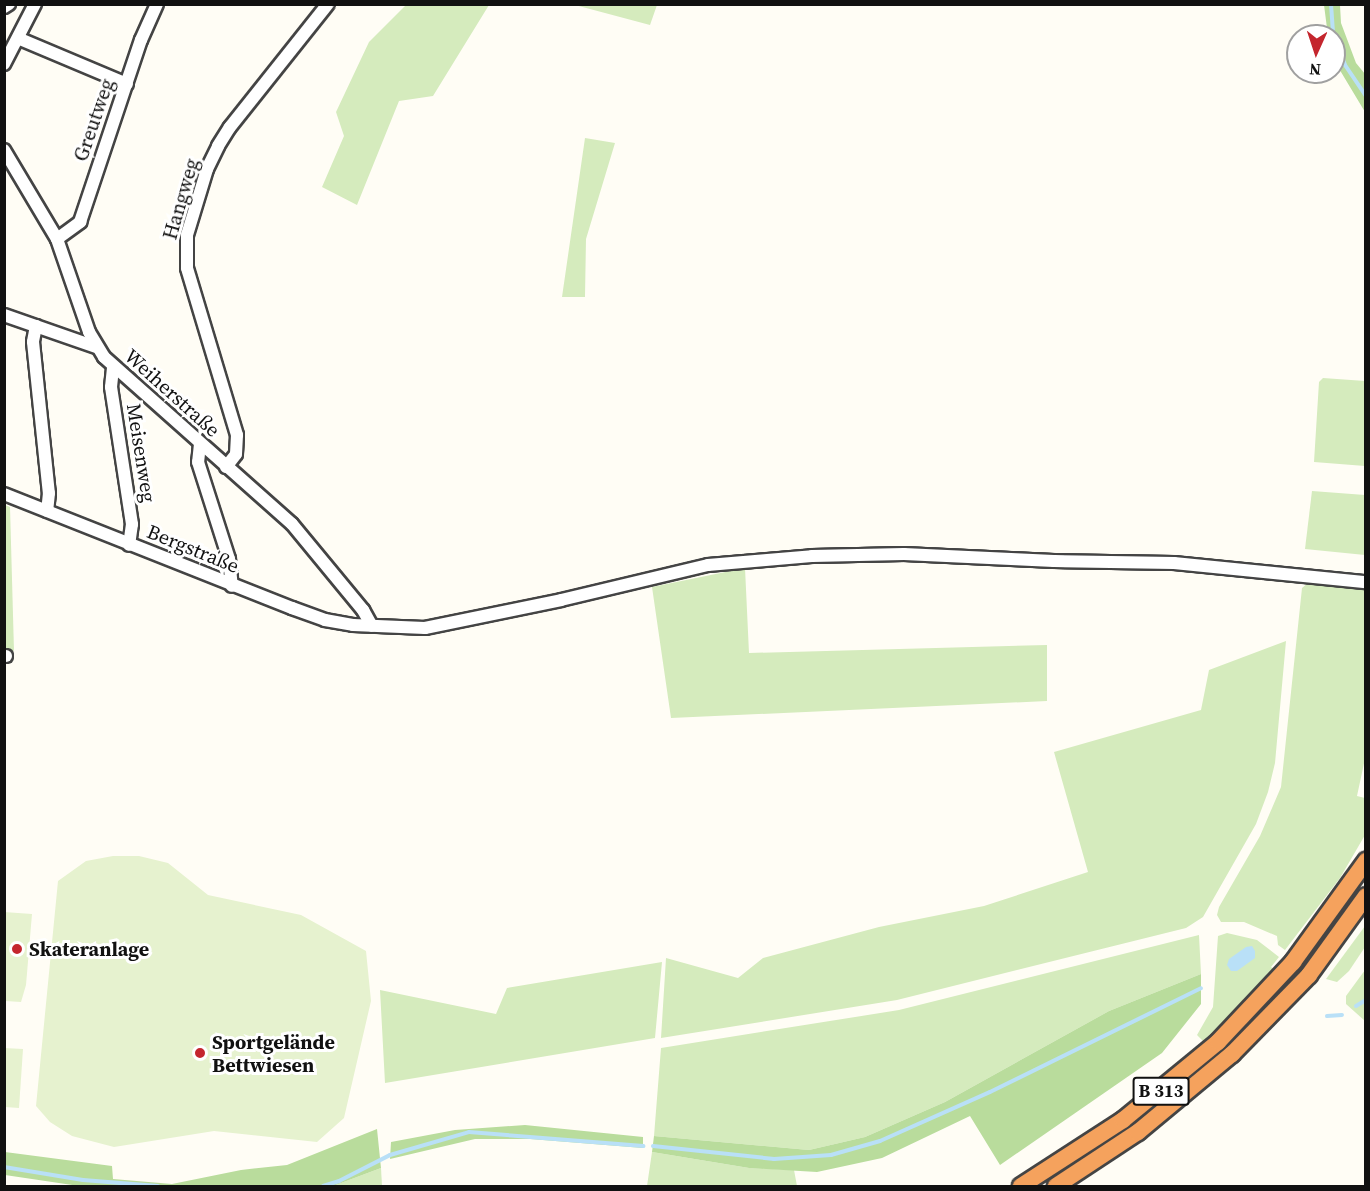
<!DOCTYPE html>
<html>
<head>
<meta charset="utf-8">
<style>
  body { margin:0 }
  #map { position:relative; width:1370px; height:1191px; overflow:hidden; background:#fffdf5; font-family:"Source Serif 4",serif }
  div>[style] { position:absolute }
  .green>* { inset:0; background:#d5ebbd }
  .forest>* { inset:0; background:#b9dc9c }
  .pitch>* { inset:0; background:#e6f2cf }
  .water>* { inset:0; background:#b9e0f7 }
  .stream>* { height:4px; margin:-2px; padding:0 2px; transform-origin:2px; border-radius:2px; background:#b9e0f7 }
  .roads { filter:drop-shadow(2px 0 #444) drop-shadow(-2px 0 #444) drop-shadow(0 2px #444) drop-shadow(0 -2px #444) }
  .minor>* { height:12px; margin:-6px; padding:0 6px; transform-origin:6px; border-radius:6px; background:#fff }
  .highway>* { height:16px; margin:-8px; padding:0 8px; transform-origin:8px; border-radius:8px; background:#f5a25d }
  .dots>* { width:16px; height:16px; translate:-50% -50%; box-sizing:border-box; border:3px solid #fff; border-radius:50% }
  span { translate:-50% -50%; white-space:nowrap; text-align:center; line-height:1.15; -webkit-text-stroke:6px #fff; paint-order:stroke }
  .shield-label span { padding:2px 4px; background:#fff; border:2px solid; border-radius:4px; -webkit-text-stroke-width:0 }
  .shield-label { font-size:18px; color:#111; font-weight:700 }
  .street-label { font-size:20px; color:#111 }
  .poi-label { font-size:20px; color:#111; font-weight:700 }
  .left { translate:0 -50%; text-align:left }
  .frame { position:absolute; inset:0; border:6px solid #111; pointer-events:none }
  .north { position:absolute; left:1286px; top:24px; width:60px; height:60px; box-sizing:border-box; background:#fff; border:2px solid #a0a0a0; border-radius:50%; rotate:183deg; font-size:16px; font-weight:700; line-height:24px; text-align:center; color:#111 }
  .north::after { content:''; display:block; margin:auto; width:21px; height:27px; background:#c4262e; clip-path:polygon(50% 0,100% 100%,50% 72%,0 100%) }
</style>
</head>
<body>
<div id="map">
  <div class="green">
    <i style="clip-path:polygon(407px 4px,489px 5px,433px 96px,399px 101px,357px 205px,322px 187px,344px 136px,336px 112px,369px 42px)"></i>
    <i style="clip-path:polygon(575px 5px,657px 5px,650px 25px)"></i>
    <i style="clip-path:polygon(585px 138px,615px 143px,586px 239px,585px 297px,562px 297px)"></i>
    <i style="clip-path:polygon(1323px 378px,1365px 381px,1365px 466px,1314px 462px,1319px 382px)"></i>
    <i style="clip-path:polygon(1312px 491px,1365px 495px,1365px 555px,1305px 549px)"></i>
    <i style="clip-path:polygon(5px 505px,10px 507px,14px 651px,5px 649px)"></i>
    <i style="clip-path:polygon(745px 568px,749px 653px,1047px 645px,1047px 701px,671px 718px,652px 587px)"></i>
    <i style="clip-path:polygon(1308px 583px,1365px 587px,1366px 754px,1357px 796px,1365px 798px,1365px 835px,1340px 878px,1285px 950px,1278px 945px,1277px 936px,1244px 922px,1221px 922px,1217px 915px,1219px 907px,1260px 836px,1281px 787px,1302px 588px)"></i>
    <i style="clip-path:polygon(1286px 641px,1275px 763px,1268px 792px,1256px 824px,1203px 917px,1186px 928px,897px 1000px,661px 1038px,666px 958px,738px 978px,763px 958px,879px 927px,984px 906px,1088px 872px,1054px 752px,1201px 710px,1209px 670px)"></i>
    <i style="clip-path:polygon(1365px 926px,1365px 947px,1349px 971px,1337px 982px,1326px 979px)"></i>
    <i style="clip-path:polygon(1227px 933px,1257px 940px,1279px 957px,1271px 967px,1274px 969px,1204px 1042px,1197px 1035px,1213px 1007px,1218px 936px)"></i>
    <i style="clip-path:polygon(1199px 935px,1201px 974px,1109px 1011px,945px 1102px,865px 1137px,809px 1150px,654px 1136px,661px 1048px,899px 1010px)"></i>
    <i style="clip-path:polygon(662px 962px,655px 1038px,385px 1083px,380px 990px,496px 1014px,507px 988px)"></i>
    <i style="clip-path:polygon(1365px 970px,1365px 1021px,1346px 1004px,1346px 996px)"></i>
    <i style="clip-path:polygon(652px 1152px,749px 1168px,794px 1170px,797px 1186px,647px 1186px)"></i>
    <i style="clip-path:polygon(381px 1168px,382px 1186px,333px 1186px)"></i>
  </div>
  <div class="forest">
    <i style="clip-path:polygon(1324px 5px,1340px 5px,1341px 23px,1356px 63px,1365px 74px,1365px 112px,1335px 62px,1334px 36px,1328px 36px)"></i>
    <i style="clip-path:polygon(1201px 974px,1201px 1004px,1162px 1053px,1000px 1165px,970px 1116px,882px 1158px,817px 1172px,749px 1168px,652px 1152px,654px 1136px,809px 1150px,865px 1137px,945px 1102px,1109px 1011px)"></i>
    <i style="clip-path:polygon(525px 1125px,643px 1137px,643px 1148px,530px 1139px,475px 1139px,390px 1159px,391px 1142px,455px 1130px)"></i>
    <i style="clip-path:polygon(377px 1129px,381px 1168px,333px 1186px,79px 1186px,5px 1175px,5px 1152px,112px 1166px,113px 1179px,172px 1184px,241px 1170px,287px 1165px)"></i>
  </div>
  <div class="pitch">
    <i style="clip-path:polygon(113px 856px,139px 856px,168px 863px,208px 895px,301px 915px,366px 951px,371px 1001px,344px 1118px,317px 1142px,214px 1131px,114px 1147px,72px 1136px,50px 1122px,36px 1106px,58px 881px,86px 861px)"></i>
    <i style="clip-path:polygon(4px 912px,32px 914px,26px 985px,21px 1002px,5px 1001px)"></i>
    <i style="clip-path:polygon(4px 1048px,23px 1049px,19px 1108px,5px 1107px)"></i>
  </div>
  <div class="water">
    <i style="clip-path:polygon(1252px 946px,1255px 951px,1255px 958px,1237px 971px,1231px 971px,1227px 965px,1229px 959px,1246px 947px)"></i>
  </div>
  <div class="stream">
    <i style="left:1331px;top:4px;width:28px;rotate:86deg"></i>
    <i style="left:1333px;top:32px;width:35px;rotate:70deg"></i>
    <i style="left:1345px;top:65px;width:37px;rotate:56deg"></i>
    <i style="left:1356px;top:1006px;width:12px;rotate:-31deg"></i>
    <i style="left:1327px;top:1016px;width:15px;rotate:-4deg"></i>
    <i style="left:653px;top:1146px;width:122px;rotate:6.1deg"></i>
    <i style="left:774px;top:1159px;width:57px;rotate:-4deg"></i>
    <i style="left:831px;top:1155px;width:51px;rotate:-15.9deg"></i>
    <i style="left:880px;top:1141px;width:120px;rotate:-24deg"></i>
    <i style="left:990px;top:1092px;width:235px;rotate:-26.2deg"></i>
    <i style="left:4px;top:1167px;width:80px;rotate:9.3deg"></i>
    <i style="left:83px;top:1180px;width:75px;rotate:4.6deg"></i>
    <i style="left:323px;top:1186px;width:17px;rotate:-17deg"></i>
    <i style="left:339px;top:1181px;width:57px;rotate:-27deg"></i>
    <i style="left:390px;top:1155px;width:82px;rotate:-16.2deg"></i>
    <i style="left:469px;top:1132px;width:175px;rotate:4.6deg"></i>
  </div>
  <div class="roads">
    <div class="minor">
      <i style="left:4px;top:7px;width:6px;rotate:-31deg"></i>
      <i style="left:20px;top:39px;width:116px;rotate:22.8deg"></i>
      <i style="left:4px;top:64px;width:68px;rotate:-62.7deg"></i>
      <i style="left:4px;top:150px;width:104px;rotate:59.2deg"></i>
      <i style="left:57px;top:239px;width:98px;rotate:71deg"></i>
      <i style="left:89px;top:332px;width:29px;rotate:59deg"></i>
      <i style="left:104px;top:357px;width:251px;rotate:41.6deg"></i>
      <i style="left:292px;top:524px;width:112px;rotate:50.5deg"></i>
      <i style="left:363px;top:610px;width:18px;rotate:61deg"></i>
      <i style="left:57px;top:239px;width:29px;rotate:-36deg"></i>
      <i style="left:80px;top:222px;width:192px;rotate:-71.5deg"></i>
      <i style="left:141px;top:40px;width:39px;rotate:-66deg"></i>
      <i style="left:4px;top:315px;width:97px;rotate:19.2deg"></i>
      <i style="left:36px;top:326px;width:16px;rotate:101deg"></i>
      <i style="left:33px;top:342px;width:152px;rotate:84deg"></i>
      <i style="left:49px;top:493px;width:18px;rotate:96deg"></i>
      <i style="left:113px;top:368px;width:19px;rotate:96deg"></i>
      <i style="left:111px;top:387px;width:139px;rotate:81.3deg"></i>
      <i style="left:132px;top:524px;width:21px;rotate:98deg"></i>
      <i style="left:200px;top:444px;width:18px;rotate:96deg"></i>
      <i style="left:198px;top:462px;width:102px;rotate:72.3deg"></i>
      <i style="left:229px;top:559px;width:27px;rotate:84deg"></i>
      <i style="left:226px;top:467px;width:16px;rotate:-52deg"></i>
      <i style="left:236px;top:454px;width:19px;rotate:-87deg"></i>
      <i style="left:237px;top:435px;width:174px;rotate:-106.7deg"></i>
      <i style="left:187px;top:268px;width:33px;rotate:-90deg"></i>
      <i style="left:187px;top:235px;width:69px;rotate:-73.1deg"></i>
      <i style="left:207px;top:169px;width:25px;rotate:-64deg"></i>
      <i style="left:218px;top:146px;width:22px;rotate:-58deg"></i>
      <i style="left:230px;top:127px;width:157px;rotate:-51.5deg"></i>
      <i style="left:4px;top:494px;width:310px;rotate:21.6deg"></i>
      <i style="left:292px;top:608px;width:35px;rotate:20deg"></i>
      <i style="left:325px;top:620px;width:28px;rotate:10deg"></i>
      <i style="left:353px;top:625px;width:72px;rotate:2.4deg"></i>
      <i style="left:425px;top:628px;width:139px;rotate:-11.6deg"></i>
      <i style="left:561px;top:600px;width:151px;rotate:-13.4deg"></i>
      <i style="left:708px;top:565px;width:104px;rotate:-4.9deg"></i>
      <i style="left:812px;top:556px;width:92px;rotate:-1.2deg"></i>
      <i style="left:904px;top:554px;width:150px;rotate:2.7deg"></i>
      <i style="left:1054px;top:561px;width:120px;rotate:1deg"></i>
      <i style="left:1174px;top:563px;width:193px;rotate:5.7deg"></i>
      <i style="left:4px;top:656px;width:2px"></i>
    </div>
    <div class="highway">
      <i style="left:1021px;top:1186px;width:121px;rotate:-32.9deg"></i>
      <i style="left:1123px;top:1120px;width:123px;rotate:-39.4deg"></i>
      <i style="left:1218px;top:1042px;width:110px;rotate:-46.8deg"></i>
      <i style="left:1293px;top:962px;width:125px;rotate:-54.1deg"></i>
      <i style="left:1056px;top:1186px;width:98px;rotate:-33.4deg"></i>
      <i style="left:1138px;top:1132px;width:122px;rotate:-39.7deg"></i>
      <i style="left:1232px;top:1054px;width:110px;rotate:-45.7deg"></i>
      <i style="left:1309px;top:975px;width:97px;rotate:-54.2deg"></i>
    </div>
  </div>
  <div class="dots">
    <i style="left:17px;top:949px;background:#c4262e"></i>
    <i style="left:200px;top:1053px;background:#c4262e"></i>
  </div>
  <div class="shield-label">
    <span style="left:1161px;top:1091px">B 313</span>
  </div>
  <div class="street-label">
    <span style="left:94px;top:120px;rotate:-71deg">Greutweg</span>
    <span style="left:181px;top:199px;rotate:-74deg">Hangweg</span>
    <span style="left:172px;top:393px;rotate:42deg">Weiherstraße</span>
    <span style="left:141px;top:453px;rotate:81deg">Meisenweg</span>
    <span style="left:193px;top:549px;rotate:22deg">Bergstraße</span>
  </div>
  <div class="poi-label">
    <span class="left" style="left:29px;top:949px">Skateranlage</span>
    <span class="left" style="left:212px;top:1054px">Sportgelände<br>Bettwiesen</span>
  </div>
  <div class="frame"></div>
  <div class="north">N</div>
</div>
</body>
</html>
